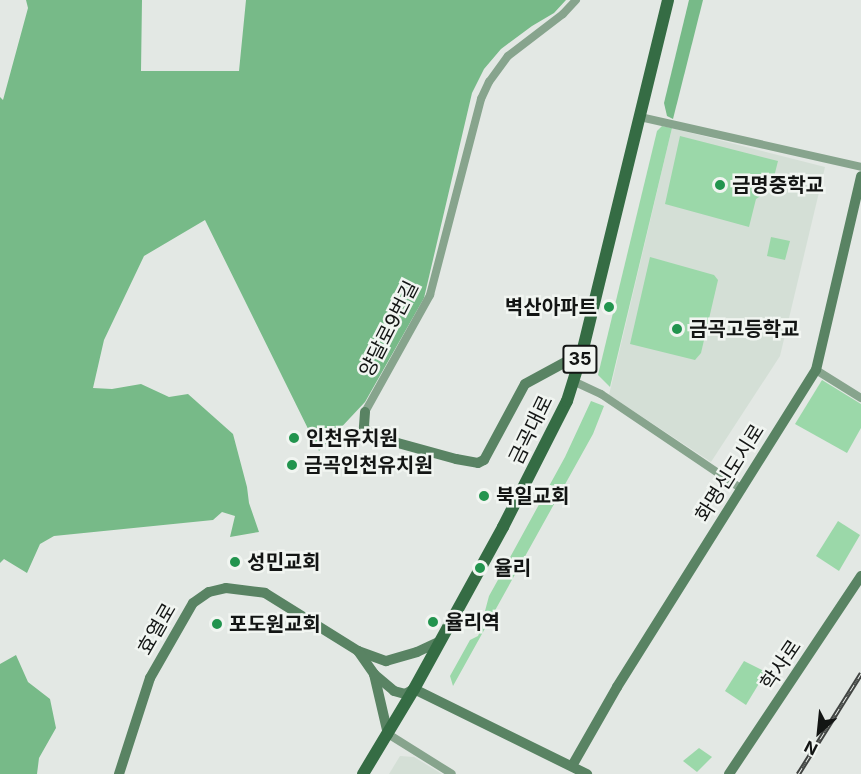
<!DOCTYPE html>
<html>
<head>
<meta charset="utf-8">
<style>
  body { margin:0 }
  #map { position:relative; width:861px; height:774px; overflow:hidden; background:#e3e8e4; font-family:Inter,"Noto Sans KR",sans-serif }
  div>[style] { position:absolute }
  .built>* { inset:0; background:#d4dfd6 }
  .green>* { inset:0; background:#9bd8a9 }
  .forest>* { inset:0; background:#77ba88 }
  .street>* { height:8px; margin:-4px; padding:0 4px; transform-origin:4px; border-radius:4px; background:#87a48d }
  .secondary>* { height:10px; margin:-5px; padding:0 5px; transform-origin:5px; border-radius:5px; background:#598363 }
  .primary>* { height:12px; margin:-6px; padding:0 6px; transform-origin:6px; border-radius:6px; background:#356c44 }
  .rail>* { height:4.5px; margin-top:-2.25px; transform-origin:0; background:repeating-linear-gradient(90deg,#f1f5f1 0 7px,#404341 0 14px); box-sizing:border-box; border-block:2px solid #404341 }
  .dots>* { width:16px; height:16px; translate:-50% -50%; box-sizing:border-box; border:3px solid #f1f5f1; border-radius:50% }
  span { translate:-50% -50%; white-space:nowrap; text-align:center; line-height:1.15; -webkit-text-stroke:5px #f1f5f1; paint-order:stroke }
  .shield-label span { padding:2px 4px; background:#f1f5f1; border:2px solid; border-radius:4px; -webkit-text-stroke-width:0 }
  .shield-label { font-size:18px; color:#131514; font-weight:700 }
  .poi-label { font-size:20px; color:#131514; font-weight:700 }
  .left { translate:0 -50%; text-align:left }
  .right { translate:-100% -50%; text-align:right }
  .street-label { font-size:20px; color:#131514 }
  .north { position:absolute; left:789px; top:702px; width:60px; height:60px; -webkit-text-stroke:4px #f1f5f1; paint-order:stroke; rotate:207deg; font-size:16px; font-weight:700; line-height:24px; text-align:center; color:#131514 }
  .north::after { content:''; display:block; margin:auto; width:21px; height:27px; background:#131514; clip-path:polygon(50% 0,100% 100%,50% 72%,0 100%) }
</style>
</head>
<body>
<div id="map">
  <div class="built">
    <i style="clip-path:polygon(672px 128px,825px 167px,780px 356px,711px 462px,609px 395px)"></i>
    <i style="clip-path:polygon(400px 756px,414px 757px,442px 774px,389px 774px)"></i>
  </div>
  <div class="green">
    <i style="clip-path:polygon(662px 126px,672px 128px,610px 387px,598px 375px,657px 131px)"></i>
    <i style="clip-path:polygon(680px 136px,778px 161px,771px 189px,756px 199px,749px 227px,665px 204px)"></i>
    <i style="clip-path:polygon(771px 237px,790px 241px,785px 260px,767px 256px)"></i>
    <i style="clip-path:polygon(650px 257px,714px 275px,718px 280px,701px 353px,695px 360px,630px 344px)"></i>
    <i style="clip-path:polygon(822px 380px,861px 404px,861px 428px,847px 453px,795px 424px)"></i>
    <i style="clip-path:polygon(591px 401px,604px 406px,593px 434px,453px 686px,450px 676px,470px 640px,478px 636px,488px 613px,485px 611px,489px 596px,499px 578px,506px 575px,508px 561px,565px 457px)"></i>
    <i style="clip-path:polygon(838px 521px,860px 535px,839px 571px,816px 556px)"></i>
    <i style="clip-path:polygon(744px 661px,766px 672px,746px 705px,725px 691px)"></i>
    <i style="clip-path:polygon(699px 748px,712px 757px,697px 772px,683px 761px)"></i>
  </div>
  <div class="forest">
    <i style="clip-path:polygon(26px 0,142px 0,141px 71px,239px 71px,246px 0,566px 0,554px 13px,532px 26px,501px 49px,484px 69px,472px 93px,424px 298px,365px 402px,319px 451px,205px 220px,144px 256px,104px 340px,93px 388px,112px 389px,141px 384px,169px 397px,188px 394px,233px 434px,247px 487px,249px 503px,259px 532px,230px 537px,235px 516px,222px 512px,213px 520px,54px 536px,40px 544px,27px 573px,4px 559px,0 563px,0 97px,3px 100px,28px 8px)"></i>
    <i style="clip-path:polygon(689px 0,703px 0,673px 119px,667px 116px,664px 103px)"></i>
    <i style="clip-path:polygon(16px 655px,28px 682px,50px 699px,56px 728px,39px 758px,37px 774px,0 774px,0 664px)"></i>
  </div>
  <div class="street">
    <i style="left:640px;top:117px;width:227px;rotate:12.7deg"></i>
    <i style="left:816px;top:370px;width:53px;rotate:31.9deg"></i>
    <i style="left:573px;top:381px;width:31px;rotate:25deg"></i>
    <i style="left:601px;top:394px;width:170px;rotate:34deg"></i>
    <i style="left:365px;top:412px;width:134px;rotate:-60.9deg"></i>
    <i style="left:430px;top:295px;width:203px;rotate:-75.4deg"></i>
    <i style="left:481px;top:99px;width:19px;rotate:-65deg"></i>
    <i style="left:489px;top:82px;width:32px;rotate:-54deg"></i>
    <i style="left:508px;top:56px;width:69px;rotate:-37.4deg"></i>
    <i style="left:563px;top:14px;width:19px;rotate:-47deg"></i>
    <i style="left:388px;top:734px;width:75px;rotate:32deg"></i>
  </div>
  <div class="secondary">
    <i style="left:365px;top:412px;width:16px;rotate:94deg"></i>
    <i style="left:364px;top:428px;width:15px;rotate:37deg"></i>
    <i style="left:376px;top:437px;width:83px;rotate:15.4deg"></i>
    <i style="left:456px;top:459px;width:22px;rotate:10deg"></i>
    <i style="left:478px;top:463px;width:7px;rotate:-27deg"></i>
    <i style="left:484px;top:460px;width:86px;rotate:-61.7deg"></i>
    <i style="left:525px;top:384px;width:65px;rotate:-28.5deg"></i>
    <i style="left:358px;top:651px;width:30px;rotate:20deg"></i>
    <i style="left:386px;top:661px;width:32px;rotate:-16deg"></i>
    <i style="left:417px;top:652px;width:26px;rotate:-25deg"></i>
    <i style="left:374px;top:674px;width:62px;rotate:76.9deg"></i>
    <i style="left:572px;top:766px;width:91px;rotate:-60.3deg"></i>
    <i style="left:617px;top:687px;width:374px;rotate:-57.9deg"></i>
    <i style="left:816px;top:370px;width:199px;rotate:-76.9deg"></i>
    <i style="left:119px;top:774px;width:101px;rotate:-72.1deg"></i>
    <i style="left:150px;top:678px;width:86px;rotate:-60.2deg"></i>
    <i style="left:193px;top:603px;width:19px;rotate:-35deg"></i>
    <i style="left:209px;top:592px;width:17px;rotate:-13deg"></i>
    <i style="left:226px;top:588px;width:39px;rotate:7deg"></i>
    <i style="left:265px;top:593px;width:110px;rotate:31.9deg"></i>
    <i style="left:358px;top:651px;width:28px;rotate:55deg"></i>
    <i style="left:374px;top:674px;width:26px;rotate:40deg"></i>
    <i style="left:394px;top:691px;width:11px;rotate:15deg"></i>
    <i style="left:405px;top:694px;width:10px;rotate:-29deg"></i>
    <i style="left:414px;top:689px;width:193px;rotate:26.2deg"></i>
    <i style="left:729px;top:774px;width:238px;rotate:-56.3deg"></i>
  </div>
  <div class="primary">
    <i style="left:363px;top:774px;width:99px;rotate:-59deg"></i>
    <i style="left:414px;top:689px;width:185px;rotate:-61.2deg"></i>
    <i style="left:503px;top:527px;width:141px;rotate:-63.1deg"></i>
    <i style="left:567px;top:401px;width:50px;rotate:-72.6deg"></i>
    <i style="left:582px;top:353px;width:363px;rotate:-76.3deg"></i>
  </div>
  <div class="rail">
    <i style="left:798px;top:774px;width:119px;rotate:-58deg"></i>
  </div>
  <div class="dots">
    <i style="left:720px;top:185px;background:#22944e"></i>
    <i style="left:609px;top:307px;background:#22944e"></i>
    <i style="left:677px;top:329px;background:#22944e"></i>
    <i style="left:294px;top:438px;background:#22944e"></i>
    <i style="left:292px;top:465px;background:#22944e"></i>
    <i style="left:484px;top:496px;background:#22944e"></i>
    <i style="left:235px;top:562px;background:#22944e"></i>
    <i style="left:480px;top:568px;background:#22944e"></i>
    <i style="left:433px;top:622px;background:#22944e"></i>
    <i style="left:217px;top:624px;background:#22944e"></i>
  </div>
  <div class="shield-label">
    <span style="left:580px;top:359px">35</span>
  </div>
  <div class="poi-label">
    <span class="left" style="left:732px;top:185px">금명중학교</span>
    <span class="right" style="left:597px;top:307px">벽산아파트</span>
    <span class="left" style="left:689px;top:329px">금곡고등학교</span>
    <span class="left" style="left:306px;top:438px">인천유치원</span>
    <span class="left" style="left:304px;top:465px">금곡인천유치원</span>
    <span class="left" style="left:496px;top:496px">북일교회</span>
    <span class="left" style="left:247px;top:562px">성민교회</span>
    <span class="left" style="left:494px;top:568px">율리</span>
    <span class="left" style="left:445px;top:622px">율리역</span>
    <span class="left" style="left:229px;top:624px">포도원교회</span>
  </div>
  <div class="street-label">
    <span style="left:389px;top:329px;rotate:-63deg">양달로9번길</span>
    <span style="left:531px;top:430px;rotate:-64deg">금곡대로</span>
    <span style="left:730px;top:473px;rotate:-58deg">화명신도시로</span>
    <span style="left:157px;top:629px;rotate:-60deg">효열로</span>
    <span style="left:781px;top:665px;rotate:-56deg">학사로</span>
  </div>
  <div class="north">N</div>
</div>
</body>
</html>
